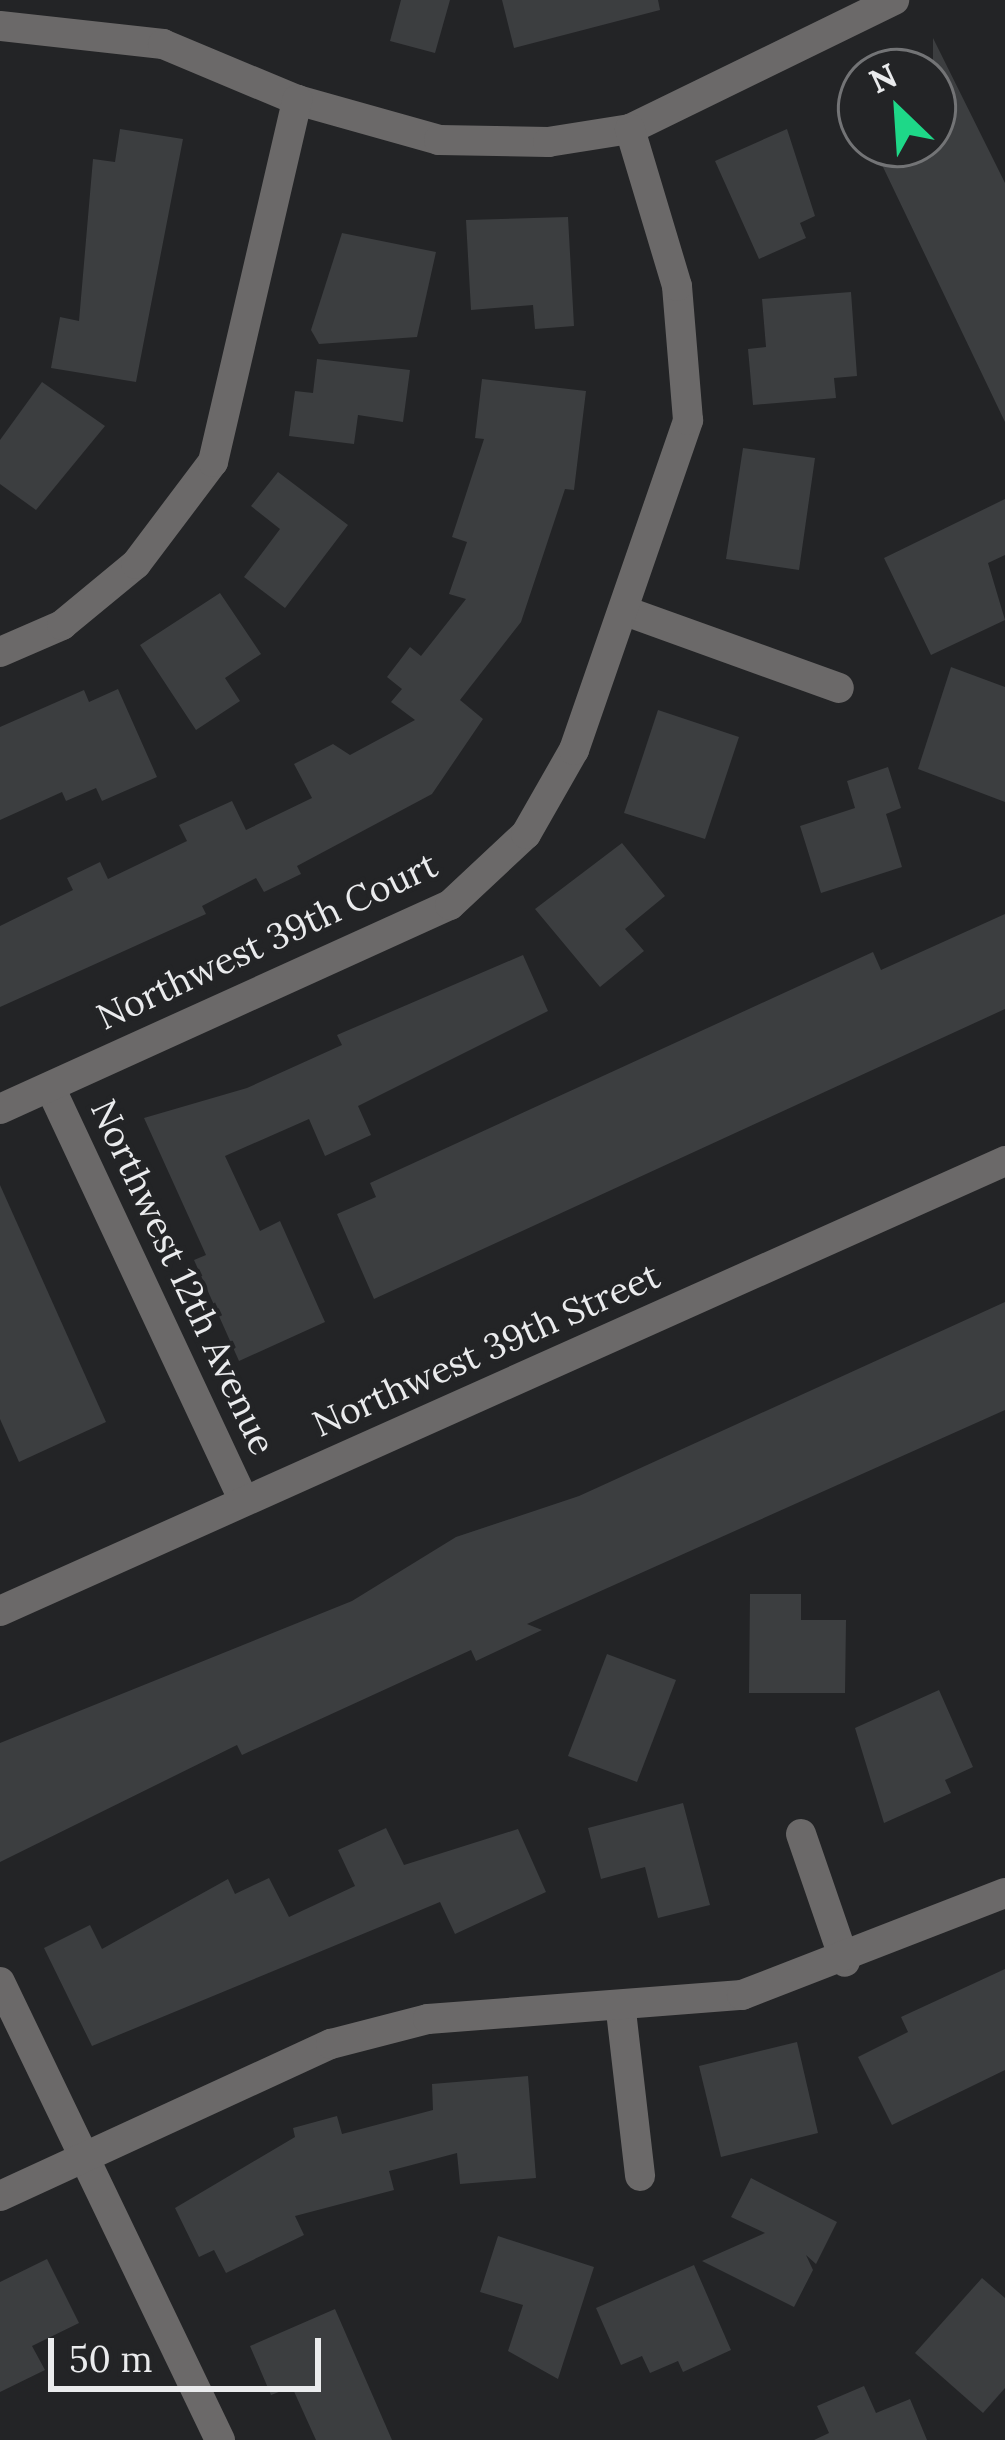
<!DOCTYPE html>
<html>
<head>
<meta charset="utf-8">
<style>
  body { margin:0 }
  #map { position:relative; width:1005px; height:2440px; overflow:hidden; background:#232426; font-family:Lora,serif }
  div>[style] { position:absolute }
  .building>* { inset:0; background:#3c3e40 }
  .minor>* { height:30px; margin:-15px; padding:0 15px; transform-origin:15px; border-radius:15px; background:#6b6969 }
  span { translate:-50% -50%; white-space:nowrap; text-align:center; line-height:1.15; -webkit-text-stroke:9px #232426; paint-order:stroke }
  .street-label { font-size:36px; color:#eaebed }
  .north { position:absolute; left:837px; top:48px; width:120px; height:120px; box-sizing:border-box; background:#232426; border:3px solid #737476; border-radius:50%; rotate:335deg; font-size:33px; font-weight:700; line-height:48px; text-align:center; color:#eaebed }
  .north::after { content:''; display:block; margin:auto; width:42px; height:54px; background:#1ed888; clip-path:polygon(50% 0,100% 100%,50% 72%,0 100%) }
  .scale { position:absolute; left:48px; top:2338px; width:273px; height:54px; box-sizing:border-box; border:6px solid #eaebed; border-top:0; padding-left:15px; font-size:36px; line-height:42px; white-space:nowrap; color:#eaebed; -webkit-text-stroke:9px #232426; paint-order:stroke }
</style>
</head>
<body>
<div id="map">
  <div class="building">
    <i style="clip-path:polygon(401px 0,450px 0,435px 53px,390px 41px)"></i>
    <i style="clip-path:polygon(502px 0,658px 0,660px 10px,514px 48px)"></i>
    <i style="clip-path:polygon(933px 38px,1005px 183px,1005px 422px,872px 144px,933px 144px)"></i>
    <i style="clip-path:polygon(120px 129px,183px 139px,136px 382px,51px 368px,60px 317px,79px 321px,93px 159px,115px 162px)"></i>
    <i style="clip-path:polygon(787px 129px,815px 216px,800px 223px,806px 238px,759px 259px,715px 161px)"></i>
    <i style="clip-path:polygon(568px 217px,574px 326px,535px 329px,533px 305px,471px 310px,466px 220px)"></i>
    <i style="clip-path:polygon(342px 233px,436px 252px,417px 337px,319px 344px,311px 330px)"></i>
    <i style="clip-path:polygon(851px 292px,857px 376px,834px 378px,836px 398px,753px 405px,748px 349px,766px 347px,762px 299px)"></i>
    <i style="clip-path:polygon(317px 359px,410px 370px,403px 422px,358px 415px,354px 444px,289px 436px,295px 391px,313px 393px)"></i>
    <i style="clip-path:polygon(482px 379px,586px 391px,574px 490px,565px 489px,521px 622px,460px 700px,483px 719px,432px 794px,297px 866px,301px 874px,264px 892px,256px 878px,202px 906px,206px 914px,0 1007px,0 926px,73px 890px,67px 878px,100px 862px,108px 879px,187px 841px,179px 825px,232px 801px,246px 830px,312px 798px,294px 764px,333px 744px,350px 755px,415px 720px,391px 702px,402px 689px,387px 677px,410px 647px,421px 656px,466px 599px,449px 594px,467px 542px,452px 537px,484px 439px,475px 438px)"></i>
    <i style="clip-path:polygon(42px 382px,105px 426px,36px 510px,0 484px,0 440px)"></i>
    <i style="clip-path:polygon(743px 448px,815px 458px,799px 570px,726px 559px)"></i>
    <i style="clip-path:polygon(278px 472px,348px 525px,285px 608px,244px 577px,280px 529px,251px 506px)"></i>
    <i style="clip-path:polygon(1005px 499px,1005px 555px,988px 563px,1005px 620px,931px 655px,884px 558px)"></i>
    <i style="clip-path:polygon(220px 593px,261px 654px,225px 678px,240px 701px,196px 730px,140px 645px)"></i>
    <i style="clip-path:polygon(951px 667px,1005px 687px,1005px 802px,918px 769px)"></i>
    <i style="clip-path:polygon(118px 689px,157px 777px,102px 801px,96px 788px,66px 801px,62px 792px,0 820px,0 727px,84px 690px,89px 702px)"></i>
    <i style="clip-path:polygon(658px 710px,739px 737px,705px 839px,624px 813px)"></i>
    <i style="clip-path:polygon(888px 767px,901px 808px,886px 814px,902px 867px,821px 893px,800px 826px,855px 808px,847px 781px)"></i>
    <i style="clip-path:polygon(622px 843px,665px 896px,625px 929px,644px 951px,600px 987px,535px 909px)"></i>
    <i style="clip-path:polygon(1005px 914px,1005px 1009px,374px 1299px,337px 1214px,376px 1197px,370px 1183px,873px 952px,881px 970px)"></i>
    <i style="clip-path:polygon(523px 955px,548px 1011px,358px 1106px,371px 1135px,325px 1156px,309px 1119px,225px 1156px,260px 1231px,280px 1221px,325px 1322px,239px 1361px,194px 1260px,206px 1255px,144px 1118px,247px 1088px,342px 1045px,337px 1035px)"></i>
    <i style="clip-path:polygon(0 1185px,106px 1422px,19px 1462px,0 1419px)"></i>
    <i style="clip-path:polygon(1005px 1302px,1005px 1410px,527px 1624px,542px 1630px,476px 1661px,471px 1650px,242px 1755px,237px 1745px,0 1862px,0 1743px,352px 1601px,456px 1537px,579px 1496px)"></i>
    <i style="clip-path:polygon(750px 1594px,801px 1594px,801px 1620px,846px 1620px,845px 1693px,749px 1693px)"></i>
    <i style="clip-path:polygon(607px 1654px,676px 1680px,637px 1782px,568px 1756px)"></i>
    <i style="clip-path:polygon(939px 1690px,973px 1767px,945px 1780px,951px 1793px,884px 1823px,855px 1728px)"></i>
    <i style="clip-path:polygon(683px 1803px,710px 1905px,658px 1918px,645px 1867px,601px 1879px,588px 1828px)"></i>
    <i style="clip-path:polygon(386px 1828px,404px 1865px,518px 1829px,546px 1892px,455px 1934px,440px 1902px,92px 2046px,44px 1948px,90px 1925px,102px 1949px,228px 1879px,235px 1894px,269px 1878px,289px 1917px,355px 1886px,338px 1850px)"></i>
    <i style="clip-path:polygon(1005px 1969px,1005px 2070px,892px 2125px,858px 2057px,908px 2032px,901px 2017px)"></i>
    <i style="clip-path:polygon(797px 2042px,818px 2133px,721px 2157px,699px 2066px)"></i>
    <i style="clip-path:polygon(528px 2076px,536px 2178px,460px 2184px,457px 2153px,389px 2171px,394px 2190px,295px 2216px,304px 2235px,226px 2273px,214px 2250px,199px 2257px,175px 2208px,295px 2137px,293px 2128px,337px 2116px,342px 2134px,433px 2110px,432px 2084px)"></i>
    <i style="clip-path:polygon(751px 2178px,837px 2222px,816px 2264px,806px 2255px,813px 2270px,794px 2307px,702px 2261px,765px 2233px,731px 2217px)"></i>
    <i style="clip-path:polygon(498px 2236px,594px 2267px,558px 2379px,508px 2351px,523px 2305px,480px 2292px)"></i>
    <i style="clip-path:polygon(47px 2259px,79px 2323px,32px 2346px,45px 2370px,0 2392px,0 2282px)"></i>
    <i style="clip-path:polygon(694px 2265px,731px 2350px,683px 2372px,678px 2361px,650px 2373px,642px 2356px,621px 2365px,596px 2308px)"></i>
    <i style="clip-path:polygon(982px 2278px,1005px 2298px,1005px 2388px,983px 2413px,915px 2353px)"></i>
    <i style="clip-path:polygon(335px 2309px,392px 2440px,316px 2440px,292px 2387px,271px 2395px,250px 2346px)"></i>
    <i style="clip-path:polygon(864px 2386px,876px 2413px,910px 2399px,927px 2440px,814px 2440px,829px 2433px,817px 2406px)"></i>
  </div>
  <div class="minor">
    <i style="left:0;top:26px;width:164px;rotate:6.3deg"></i>
    <i style="left:163px;top:44px;width:145px;rotate:22.7deg"></i>
    <i style="left:297px;top:100px;width:148px;rotate:15.7deg"></i>
    <i style="left:439px;top:140px;width:109px;rotate:1.1deg"></i>
    <i style="left:548px;top:142px;width:83px;rotate:-9deg"></i>
    <i style="left:630px;top:129px;width:294px;rotate:-26deg"></i>
    <i style="left:628px;top:612px;width:224px;rotate:19.8deg"></i>
    <i style="left:0;top:652px;width:68px;rotate:-23.5deg"></i>
    <i style="left:62px;top:625px;width:96px;rotate:-39.5deg"></i>
    <i style="left:136px;top:564px;width:128px;rotate:-53deg"></i>
    <i style="left:213px;top:462px;width:372px;rotate:-76.9deg"></i>
    <i style="left:50px;top:1087px;width:457px;rotate:64.9deg"></i>
    <i style="left:0;top:1109px;width:494px;rotate:-24.4deg"></i>
    <i style="left:450px;top:905px;width:104px;rotate:-43.1deg"></i>
    <i style="left:526px;top:834px;width:97px;rotate:-60.3deg"></i>
    <i style="left:574px;top:750px;width:349px;rotate:-70.9deg"></i>
    <i style="left:688px;top:420px;width:134px;rotate:-94.7deg"></i>
    <i style="left:677px;top:286px;width:164px;rotate:-106.7deg"></i>
    <i style="left:0;top:1611px;width:1101px;rotate:-24.12deg"></i>
    <i style="left:801px;top:1834px;width:135px;rotate:71deg"></i>
    <i style="left:0;top:1982px;width:508px;rotate:64.34deg"></i>
    <i style="left:621px;top:2011px;width:166px;rotate:83.4deg"></i>
    <i style="left:0;top:2196px;width:364px;rotate:-24.7deg"></i>
    <i style="left:331px;top:2044px;width:100px;rotate:-14.5deg"></i>
    <i style="left:428px;top:2019px;width:315px;rotate:-4.4deg"></i>
    <i style="left:742px;top:1995px;width:282px;rotate:-21.2deg"></i>
  </div>
  <div class="street-label">
    <span style="left:267px;top:941px;rotate:-25deg">Northwest 39th Court</span>
    <span style="left:183px;top:1277px;rotate:65deg">Northwest 12th Avenue</span>
    <span style="left:486px;top:1350px;rotate:-24deg">Northwest 39th Street</span>
  </div>
  <div class="north">N</div>
  <div class="scale">50 m</div>
</div>
</body>
</html>
